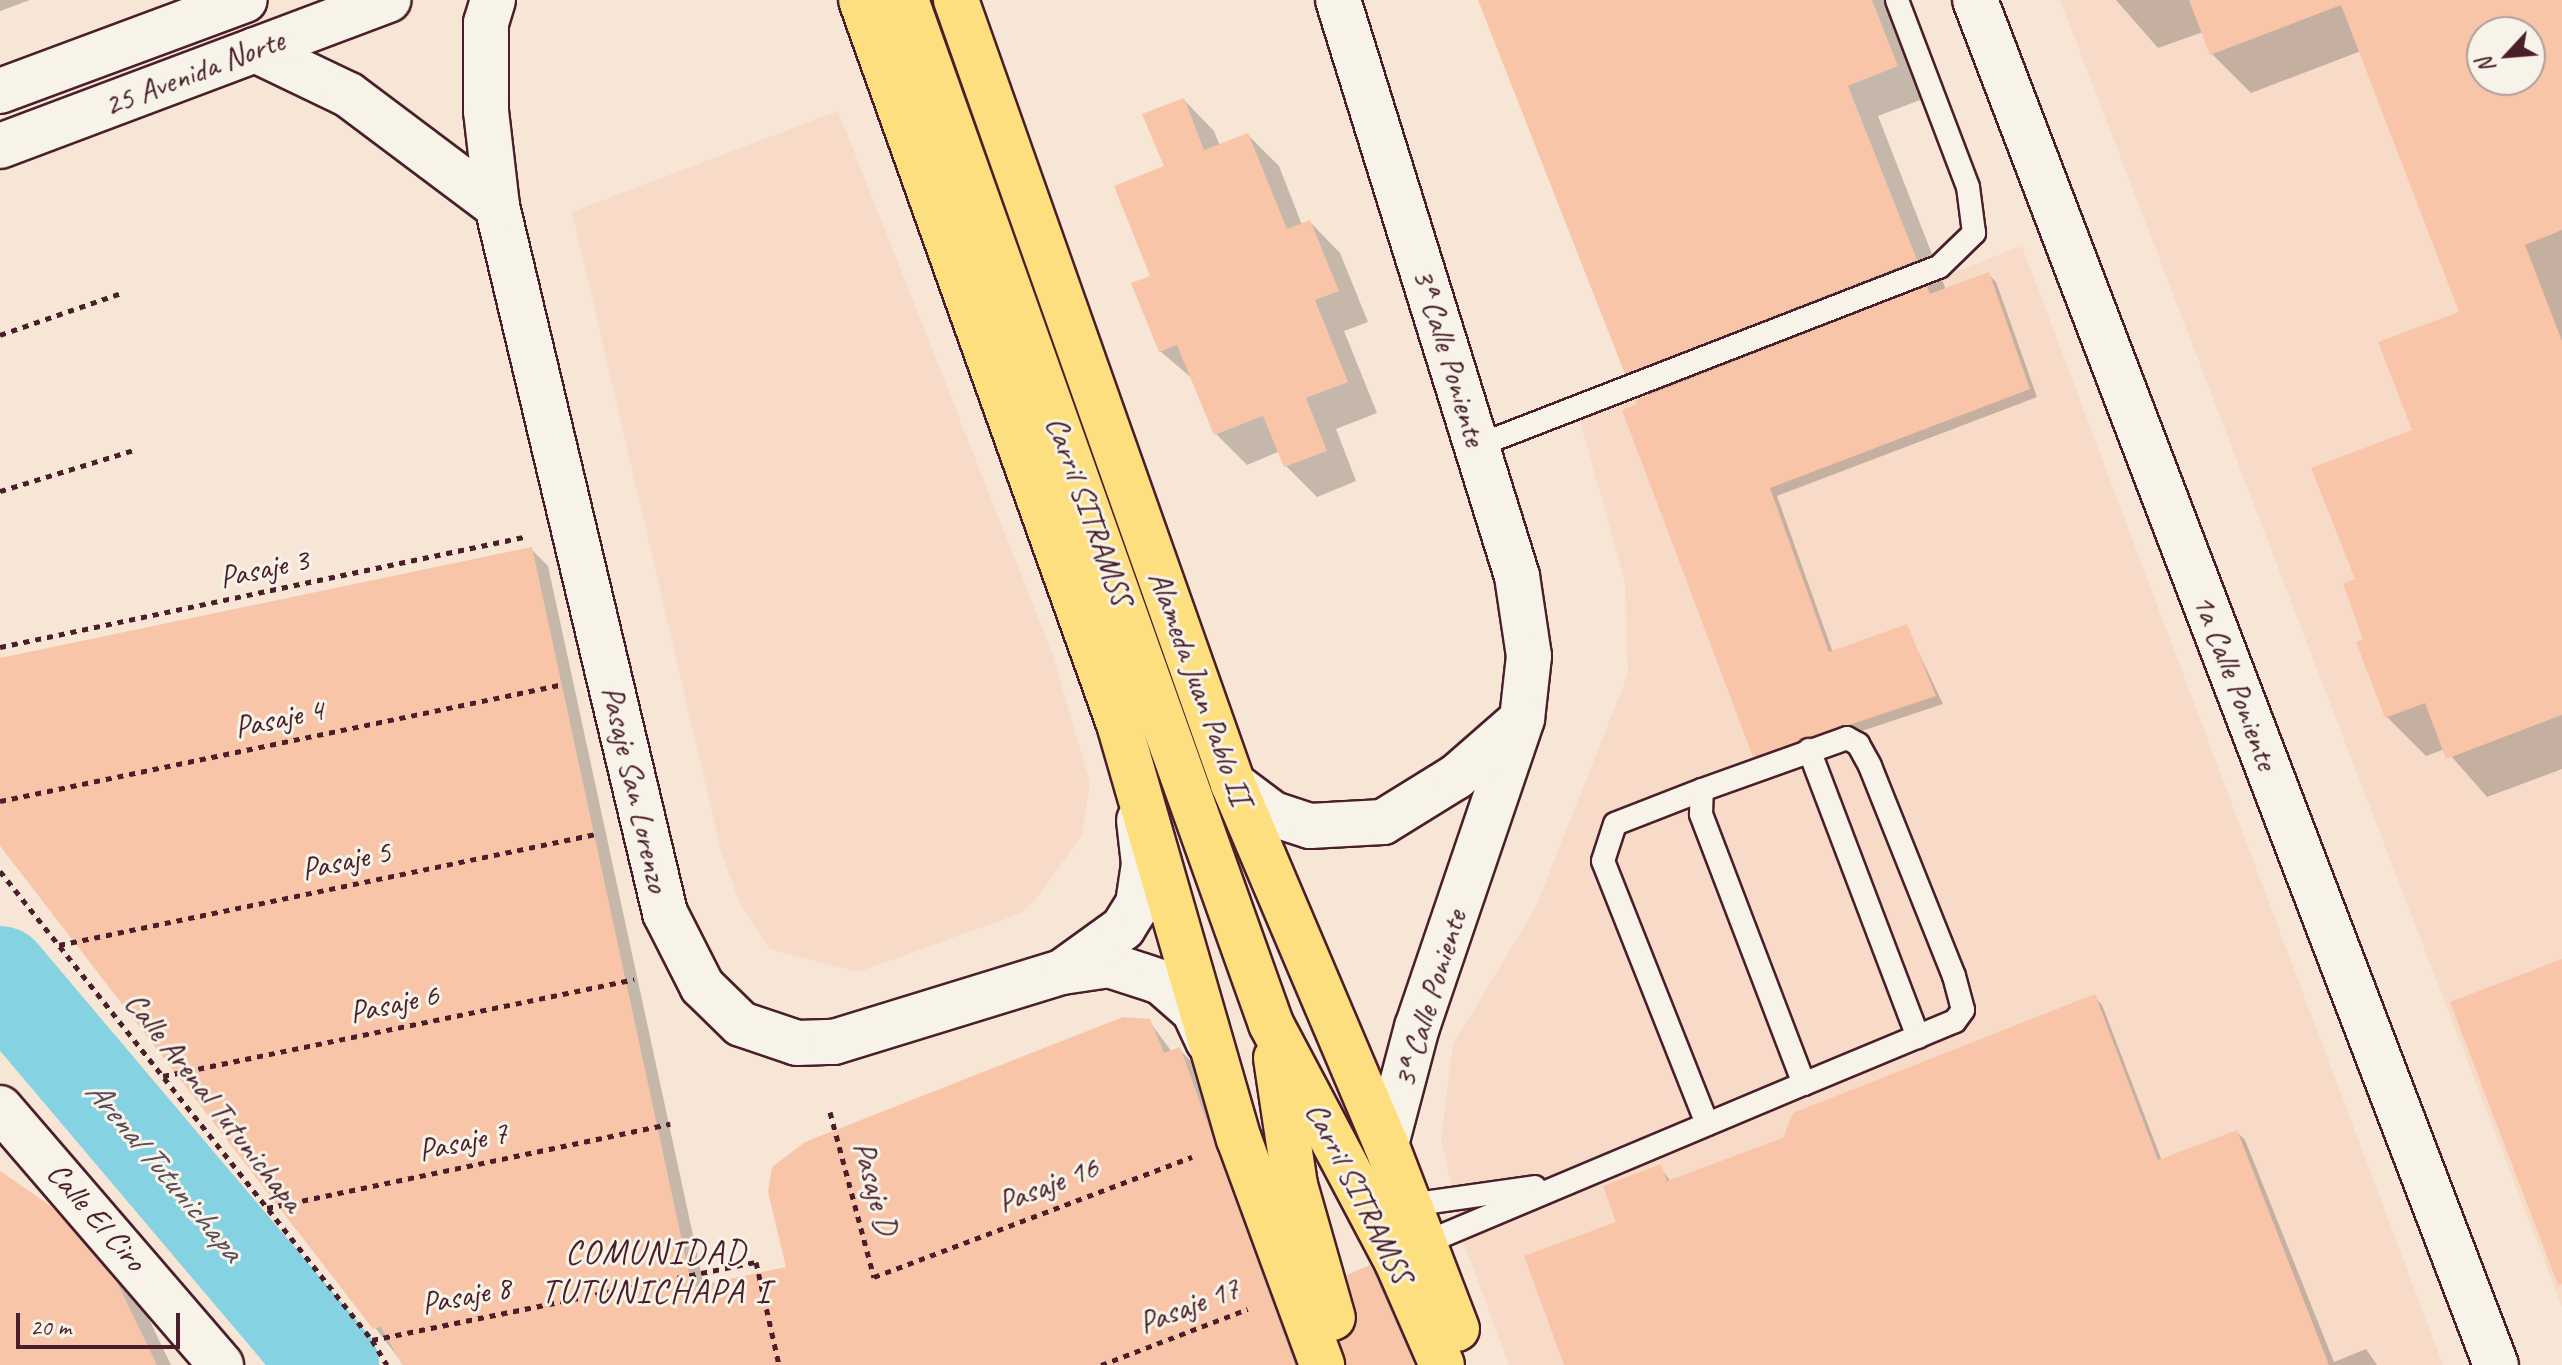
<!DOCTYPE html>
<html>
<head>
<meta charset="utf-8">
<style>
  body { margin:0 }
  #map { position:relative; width:2562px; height:1365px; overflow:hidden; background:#f7e5d5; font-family:Caveat,sans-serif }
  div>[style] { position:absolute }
  .built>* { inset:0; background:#f7dbc8 }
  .shadow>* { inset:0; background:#0003 }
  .river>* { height:98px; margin:-49px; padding:0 49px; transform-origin:49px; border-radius:49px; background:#85d3e2 }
  .building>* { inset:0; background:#f8c5a9 }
  .path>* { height:5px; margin-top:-2.5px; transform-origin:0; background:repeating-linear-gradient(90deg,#4a1f2b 0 6px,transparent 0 12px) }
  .roads { filter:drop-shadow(2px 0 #4a1f2b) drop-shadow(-2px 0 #4a1f2b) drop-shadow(0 2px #4a1f2b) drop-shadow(0 -2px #4a1f2b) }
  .service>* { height:22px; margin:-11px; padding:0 11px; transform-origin:11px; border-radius:11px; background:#f7f3e8 }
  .minor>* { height:44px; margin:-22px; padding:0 22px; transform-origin:22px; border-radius:22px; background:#f7f3e8 }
  .tertiary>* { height:44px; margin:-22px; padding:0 22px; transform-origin:22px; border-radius:22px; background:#f7f3e8 }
  .primary>* { height:44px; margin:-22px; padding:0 22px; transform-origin:22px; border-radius:22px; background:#fedf80 }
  span { translate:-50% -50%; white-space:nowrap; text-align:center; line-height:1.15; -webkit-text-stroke:6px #f7f3e8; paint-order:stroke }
  .street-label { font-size:32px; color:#4a1f2b }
  .water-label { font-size:34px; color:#594c59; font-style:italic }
  .neighbourhood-label { font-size:34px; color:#4a1f2b; letter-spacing:2px }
  .north { position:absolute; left:2466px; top:16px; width:80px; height:80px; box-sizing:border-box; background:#f7f3e8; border:2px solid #b29e9c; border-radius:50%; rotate:244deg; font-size:22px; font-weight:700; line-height:32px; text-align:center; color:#4a1f2b }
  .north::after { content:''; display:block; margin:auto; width:28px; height:36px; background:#4a1f2b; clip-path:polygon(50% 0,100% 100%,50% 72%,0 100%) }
  .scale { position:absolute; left:16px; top:1313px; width:164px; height:36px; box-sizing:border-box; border:4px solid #4a1f2b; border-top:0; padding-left:10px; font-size:24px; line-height:28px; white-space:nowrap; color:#4a1f2b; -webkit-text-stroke:6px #f7f3e8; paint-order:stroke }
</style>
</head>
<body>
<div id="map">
  <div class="built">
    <i style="clip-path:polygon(evenodd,2060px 0,2562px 0,2562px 1307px,2060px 0,2482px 32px,2530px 32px,2530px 80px,2482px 80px,2482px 32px)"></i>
    <i style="clip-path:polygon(838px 111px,1052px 653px,1090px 783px,1082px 835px,1037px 898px,1019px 914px,858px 972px,769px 949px,738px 899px,721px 851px,572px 212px)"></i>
    <i style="clip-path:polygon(2022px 246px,2443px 1365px,1509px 1365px,1465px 1246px,1441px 1139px,1453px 1044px,1535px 909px,1628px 674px,1625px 582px,1579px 417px)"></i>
  </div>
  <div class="shadow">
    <i style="clip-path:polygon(0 0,30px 0,0 11px)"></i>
    <i style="clip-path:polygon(1480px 0,1889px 0,1928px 97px,1878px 116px,1946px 290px,1988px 274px,1996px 282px,2037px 397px,1777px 496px,1833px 653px,1906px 626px,1943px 704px,1763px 764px,1755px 756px,1650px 396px,1627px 372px)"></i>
    <i style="clip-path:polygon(evenodd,2116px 0,2562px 0,2562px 769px,2487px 797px,2445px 749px,2426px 756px,2387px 717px,2357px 580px,2461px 313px,2361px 51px,2251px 93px,2211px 53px,2203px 32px,2158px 48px,2116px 0,2482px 32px,2530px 32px,2530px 80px,2482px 80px,2482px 32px)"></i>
    <i style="clip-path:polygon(1184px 100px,1214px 131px,1220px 146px,1248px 135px,1279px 166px,1302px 225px,1310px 222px,1340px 253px,1368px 322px,1344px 331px,1377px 413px,1336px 429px,1356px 481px,1317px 497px,1286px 466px,1280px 451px,1247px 465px,1216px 434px,1194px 380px,1160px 351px,1152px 277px,1166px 167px)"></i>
    <i style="clip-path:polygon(531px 549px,548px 566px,704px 1286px,788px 1268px,1149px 1021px,1172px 1052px,1180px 1050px,1197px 1067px,1305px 1365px,404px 1365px,0 842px,0 659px)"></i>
    <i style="clip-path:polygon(2094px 996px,2102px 1005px,2162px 1161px,2237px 1132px,2245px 1140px,2334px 1362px,2366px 1349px,2377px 1365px,1566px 1365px,1619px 1223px,1660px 1167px,1671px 1182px,1784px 1140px)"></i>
    <i style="clip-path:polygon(0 1173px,51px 1208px,83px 1240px,147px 1315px,171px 1365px,0 1365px)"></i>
    <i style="clip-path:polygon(1370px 1268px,1387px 1285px,1423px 1365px,1348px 1365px)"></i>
  </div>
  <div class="river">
    <i style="left:0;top:975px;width:511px;rotate:49.76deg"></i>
  </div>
  <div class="building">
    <i style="clip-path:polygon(1478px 0,1872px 0,1898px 66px,1848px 86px,1917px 260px,1625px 374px)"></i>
    <i style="clip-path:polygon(evenodd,2189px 0,2562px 0,2562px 230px,2525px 245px,2562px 341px,2562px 715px,2446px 759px,2425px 703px,2385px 718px,2356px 642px,2363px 639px,2343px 584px,2355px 579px,2311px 468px,2412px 430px,2378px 342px,2459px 312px,2341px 5px,2210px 55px,2189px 0,2482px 32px,2530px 32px,2530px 80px,2482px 80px,2482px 32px)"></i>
    <i style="clip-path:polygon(1184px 98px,1204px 150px,1248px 133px,1287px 229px,1310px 220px,1339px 291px,1315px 300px,1348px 382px,1306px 398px,1327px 451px,1284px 467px,1263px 416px,1214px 435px,1177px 345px,1159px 352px,1131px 283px,1150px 276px,1114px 186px,1164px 166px,1142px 114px)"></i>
    <i style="clip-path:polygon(1989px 272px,2030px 389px,1770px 488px,1829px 652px,1907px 624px,1936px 696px,1753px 757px,1622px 410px,1637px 404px,1636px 400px,1927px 286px,1930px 294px)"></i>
    <i style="clip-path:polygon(532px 547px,692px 1287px,786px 1267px,768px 1192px,772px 1167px,805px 1142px,1123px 1017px,1150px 1019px,1164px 1053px,1180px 1047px,1295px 1365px,402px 1365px,381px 1327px,373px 1329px,0 846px,0 658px)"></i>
    <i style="clip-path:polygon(2562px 959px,2562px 1284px,2558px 1285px,2450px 1002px)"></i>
    <i style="clip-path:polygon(2095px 994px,2158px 1160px,2237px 1130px,2329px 1365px,1564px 1365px,1524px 1256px,1616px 1222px,1603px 1186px,1661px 1164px,1667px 1181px,1783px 1138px,1793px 1113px)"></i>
    <i style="clip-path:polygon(0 1171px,52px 1207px,117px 1282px,157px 1365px,0 1365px)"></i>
    <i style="clip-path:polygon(1370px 1265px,1374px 1273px,1415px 1365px,1346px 1365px,1340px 1342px,1357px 1323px,1347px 1275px)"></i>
  </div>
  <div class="path">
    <i style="left:0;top:335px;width:128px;rotate:-19.1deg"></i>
    <i style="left:0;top:491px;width:143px;rotate:-17deg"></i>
    <i style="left:0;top:647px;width:535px;rotate:-11.86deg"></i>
    <i style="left:0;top:801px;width:571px;rotate:-11.72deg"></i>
    <i style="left:0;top:871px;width:599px;rotate:51.58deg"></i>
    <i style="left:372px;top:1340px;width:29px;rotate:59deg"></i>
    <i style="left:59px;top:945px;width:548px;rotate:-11.68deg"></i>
    <i style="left:163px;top:1076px;width:481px;rotate:-11.6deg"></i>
    <i style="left:830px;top:1112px;width:171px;rotate:75.1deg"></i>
    <i style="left:874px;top:1277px;width:340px;rotate:-20.7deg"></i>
    <i style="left:267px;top:1208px;width:412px;rotate:-11.8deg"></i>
    <i style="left:372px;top:1340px;width:392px;rotate:-11.5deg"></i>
    <i style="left:756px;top:1262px;width:106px;rotate:77.4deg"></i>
    <i style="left:1101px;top:1365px;width:157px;rotate:-20.9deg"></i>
  </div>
  <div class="roads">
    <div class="service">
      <i style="left:1477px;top:446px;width:495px;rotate:-21.2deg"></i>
      <i style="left:1939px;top:267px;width:49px;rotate:-44.2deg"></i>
      <i style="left:1974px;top:233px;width:46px;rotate:-97.4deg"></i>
      <i style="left:1968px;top:187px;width:200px;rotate:-110.8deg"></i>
      <i style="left:1809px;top:750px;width:307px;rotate:69.2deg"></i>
      <i style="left:1702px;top:790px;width:93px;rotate:158.7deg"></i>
      <i style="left:1615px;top:824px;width:39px;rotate:108deg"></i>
      <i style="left:1603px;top:861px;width:283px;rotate:68.4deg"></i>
      <i style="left:1410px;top:1205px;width:126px;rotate:-8.2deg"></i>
      <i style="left:1425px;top:1243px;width:411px;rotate:-22.8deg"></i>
      <i style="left:1804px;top:1084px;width:289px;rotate:-110.9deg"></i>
      <i style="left:1701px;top:814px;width:24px;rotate:-88deg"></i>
      <i style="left:1702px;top:790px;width:154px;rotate:-19.7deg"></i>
      <i style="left:1847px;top:738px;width:13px;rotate:29deg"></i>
      <i style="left:1858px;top:744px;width:25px;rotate:61deg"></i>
      <i style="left:1870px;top:766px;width:226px;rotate:68.2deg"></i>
      <i style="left:1954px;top:976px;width:35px;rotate:75deg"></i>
      <i style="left:1963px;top:1010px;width:14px;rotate:126deg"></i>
      <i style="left:1955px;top:1021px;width:164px;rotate:157.4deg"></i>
    </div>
    <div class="minor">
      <i style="left:493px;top:0;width:24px;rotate:107deg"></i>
      <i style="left:486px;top:23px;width:88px;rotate:90deg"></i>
      <i style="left:486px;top:111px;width:96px;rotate:83.4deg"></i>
      <i style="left:497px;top:206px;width:727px;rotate:76.63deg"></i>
      <i style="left:665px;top:913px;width:82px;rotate:63.1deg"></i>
      <i style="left:702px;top:986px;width:54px;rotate:44.3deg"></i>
      <i style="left:741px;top:1024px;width:59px;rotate:18.7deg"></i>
      <i style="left:797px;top:1043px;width:37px;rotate:-2deg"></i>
      <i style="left:834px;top:1042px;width:239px;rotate:-17.1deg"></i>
      <i style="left:1062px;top:972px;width:48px;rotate:-8.5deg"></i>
      <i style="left:1109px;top:965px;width:55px;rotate:18.1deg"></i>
      <i style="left:1161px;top:982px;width:44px;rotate:41.3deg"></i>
      <i style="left:1194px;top:1011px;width:33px;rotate:65deg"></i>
      <i style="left:255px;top:50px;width:104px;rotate:25.6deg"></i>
      <i style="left:349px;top:95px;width:185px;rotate:36.9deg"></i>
      <i style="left:1066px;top:969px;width:70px;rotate:-35.7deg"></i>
      <i style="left:1123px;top:928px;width:28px;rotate:-58deg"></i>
      <i style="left:1138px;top:904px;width:40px;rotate:-81.5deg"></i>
      <i style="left:1144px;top:864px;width:44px;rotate:-96.5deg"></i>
      <i style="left:0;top:1108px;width:339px;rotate:49.3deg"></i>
    </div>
    <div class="tertiary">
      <i style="left:1338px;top:0;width:603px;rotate:72.74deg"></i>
      <i style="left:1517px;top:576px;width:81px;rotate:81.5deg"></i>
      <i style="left:1529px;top:656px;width:63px;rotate:96.3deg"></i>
      <i style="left:1522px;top:719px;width:325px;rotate:108.8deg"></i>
      <i style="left:1417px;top:1027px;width:121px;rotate:104.8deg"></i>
      <i style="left:1975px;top:0;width:1461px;rotate:69.11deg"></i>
      <i style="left:0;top:91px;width:261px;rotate:-20.4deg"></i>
      <i style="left:0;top:146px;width:415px;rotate:-20.6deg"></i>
      <i style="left:1233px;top:784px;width:50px;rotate:36.9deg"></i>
      <i style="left:1273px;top:814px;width:39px;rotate:18deg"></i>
      <i style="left:1310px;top:826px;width:73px;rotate:-3.1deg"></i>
      <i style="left:1383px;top:822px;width:86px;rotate:-31.7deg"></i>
      <i style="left:1456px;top:777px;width:82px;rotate:-41.1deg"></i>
    </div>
    <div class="primary">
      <i style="left:861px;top:0;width:769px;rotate:70.39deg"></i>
      <i style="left:1119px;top:724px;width:432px;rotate:73.9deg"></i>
      <i style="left:1239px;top:1139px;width:241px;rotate:69.8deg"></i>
      <i style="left:906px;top:0;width:1087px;rotate:70.38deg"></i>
      <i style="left:1271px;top:1024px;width:269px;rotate:62.1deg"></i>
      <i style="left:1397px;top:1262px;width:112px;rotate:66.4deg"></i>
      <i style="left:956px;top:0;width:831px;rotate:70.54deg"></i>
      <i style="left:1233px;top:784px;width:391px;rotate:67deg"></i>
      <i style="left:1386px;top:1144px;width:198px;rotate:69deg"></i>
      <i style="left:1276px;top:1058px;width:128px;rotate:81.5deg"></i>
      <i style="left:1295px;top:1185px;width:138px;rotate:74.1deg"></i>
    </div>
  </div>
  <div class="street-label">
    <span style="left:194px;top:73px;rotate:-21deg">25 Avenida Norte</span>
    <span style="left:1449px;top:357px;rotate:73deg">3ª Calle Poniente</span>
    <span style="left:1089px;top:511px;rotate:70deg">Carril SITRAMSS</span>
    <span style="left:264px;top:569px;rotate:-12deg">Pasaje 3</span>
    <span style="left:2235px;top:682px;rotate:69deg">1a Calle Poniente</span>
    <span style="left:1200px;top:688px;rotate:70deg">Alameda Juan Pablo II</span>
    <span style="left:279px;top:719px;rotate:-12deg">Pasaje 4</span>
    <span style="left:635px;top:789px;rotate:77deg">Pasaje San Lorenzo</span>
    <span style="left:346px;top:861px;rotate:-12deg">Pasaje 5</span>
    <span style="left:1430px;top:999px;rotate:-73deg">3ª Calle Poniente</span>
    <span style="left:394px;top:1004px;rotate:-12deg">Pasaje 6</span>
    <span style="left:214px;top:1102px;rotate:52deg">Calle Arenal Tutunichapa</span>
    <span style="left:463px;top:1142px;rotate:-12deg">Pasaje 7</span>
    <span style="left:1048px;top:1185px;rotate:-21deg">Pasaje 16</span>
    <span style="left:875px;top:1188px;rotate:75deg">Pasaje D</span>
    <span style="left:1359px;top:1193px;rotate:63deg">Carril SITRAMSS</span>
    <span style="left:96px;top:1217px;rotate:49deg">Calle El Ciro</span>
    <span style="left:466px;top:1296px;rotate:-11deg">Pasaje 8</span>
    <span style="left:1189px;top:1306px;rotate:-21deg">Pasaje 17</span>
  </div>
  <div class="water-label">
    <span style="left:165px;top:1170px;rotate:50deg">Arenal Tutunichapa</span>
  </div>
  <div class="neighbourhood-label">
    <span style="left:656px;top:1271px">COMUNIDAD<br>TUTUNICHAPA I</span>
  </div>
  <div class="north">N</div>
  <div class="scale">20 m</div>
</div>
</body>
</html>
